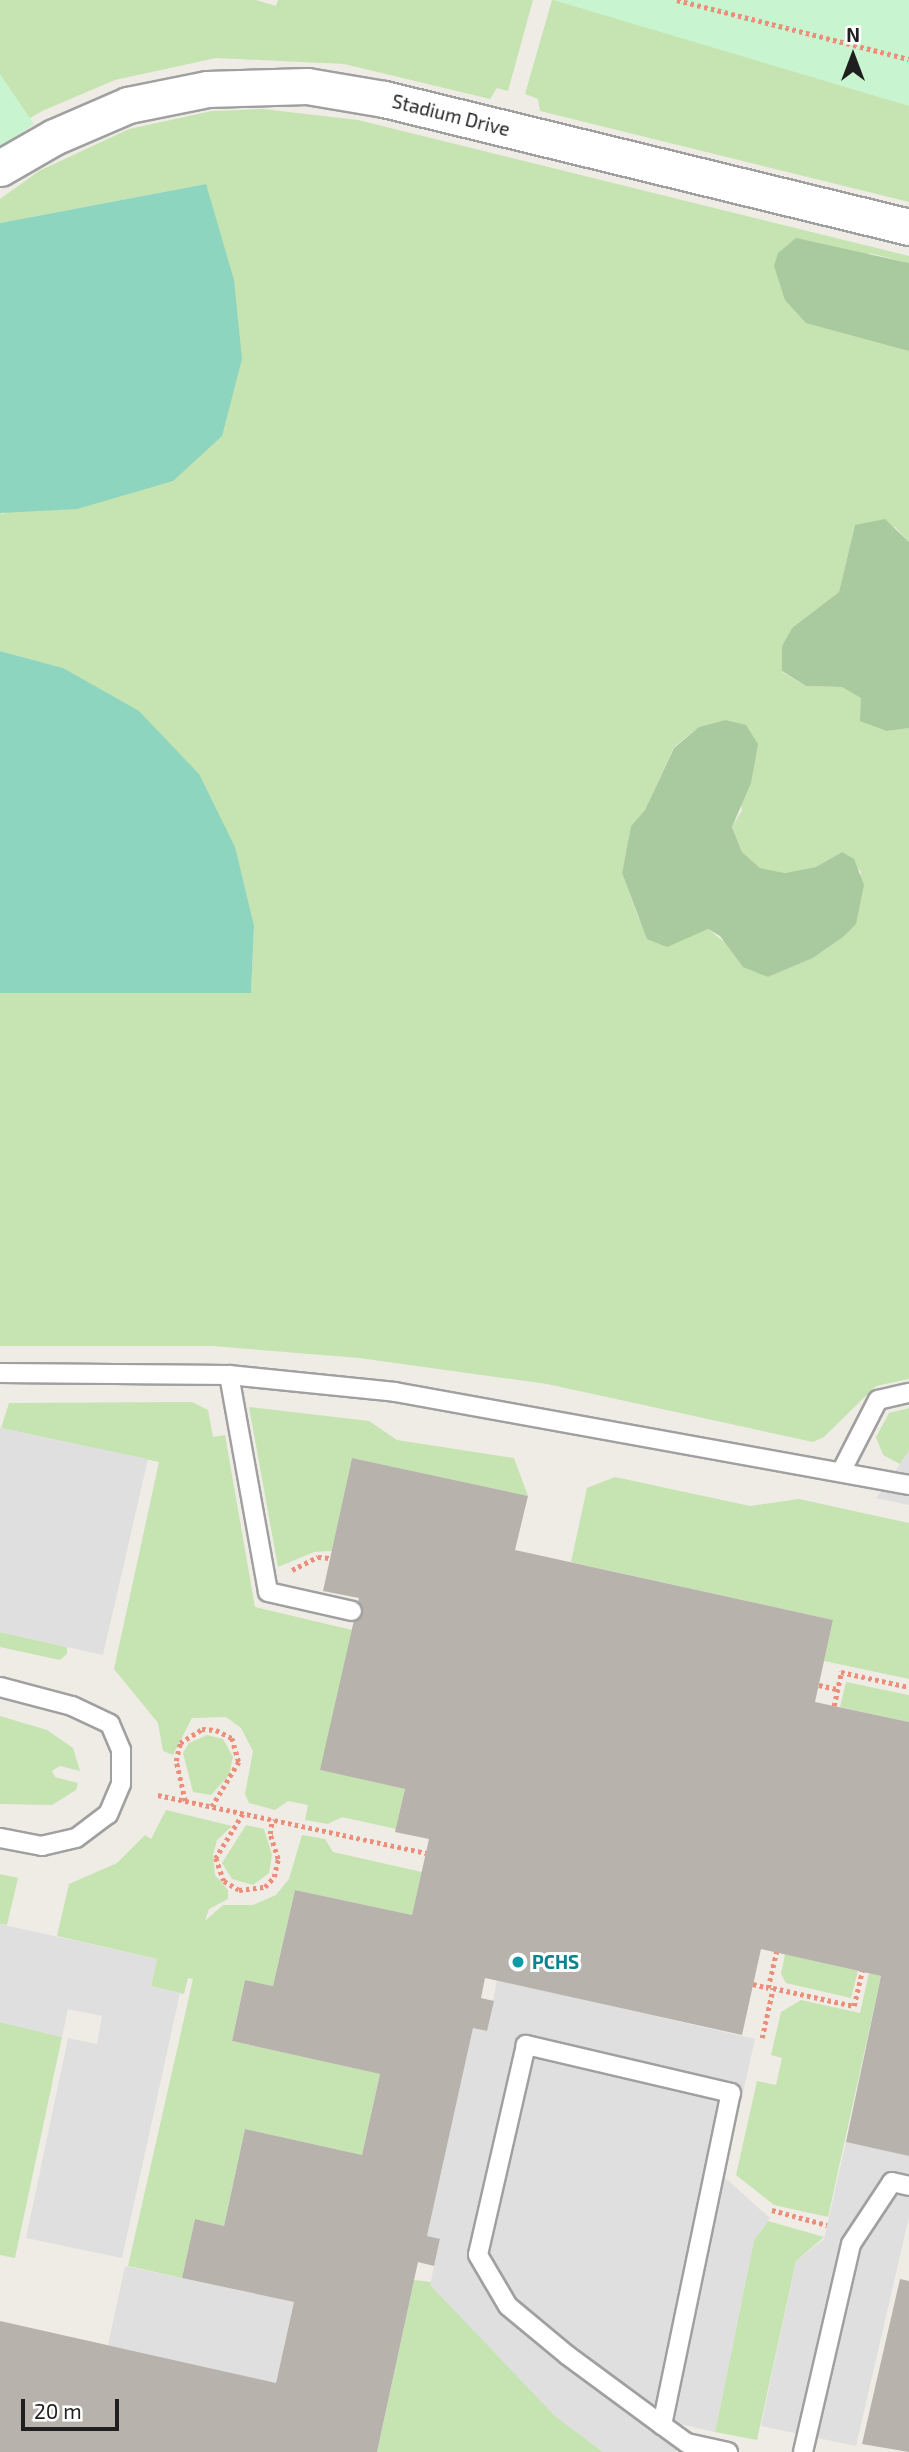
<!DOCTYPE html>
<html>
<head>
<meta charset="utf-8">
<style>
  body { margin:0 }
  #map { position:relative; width:909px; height:2452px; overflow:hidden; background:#efece6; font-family:"Exo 2",sans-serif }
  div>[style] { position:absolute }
  .grass>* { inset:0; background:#c6e3b2 }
  .forest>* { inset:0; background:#a9c99f }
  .park>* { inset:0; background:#c8f4cf }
  .pitch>* { inset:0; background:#8dd5bf }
  .parking>* { inset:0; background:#dfdfdf }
  .building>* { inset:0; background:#b8b2ac }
  .path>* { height:4.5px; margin-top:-2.25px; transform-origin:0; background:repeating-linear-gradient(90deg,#eb8f7b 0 3.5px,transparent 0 7px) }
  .roads { filter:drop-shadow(2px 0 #a0a0a0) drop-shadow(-2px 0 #a0a0a0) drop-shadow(0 2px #a0a0a0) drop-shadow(0 -2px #a0a0a0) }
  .service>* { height:18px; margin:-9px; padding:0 9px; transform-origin:9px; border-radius:9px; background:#fff }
  .minor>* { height:35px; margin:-17.5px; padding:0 17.5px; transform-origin:17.5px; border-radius:17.5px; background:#fff }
  .dots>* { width:19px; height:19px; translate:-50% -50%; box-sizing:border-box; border:4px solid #fff; border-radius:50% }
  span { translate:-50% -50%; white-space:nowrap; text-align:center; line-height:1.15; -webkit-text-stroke:6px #fff; paint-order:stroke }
  .street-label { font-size:19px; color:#1f1f1f }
  .culture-label { font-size:19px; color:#0d838f; font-weight:700 }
  .left { translate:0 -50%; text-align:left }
  .north { position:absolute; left:818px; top:21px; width:70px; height:70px; -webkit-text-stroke:5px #fff; paint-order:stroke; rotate:0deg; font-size:19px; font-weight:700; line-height:28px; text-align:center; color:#1f1f1f }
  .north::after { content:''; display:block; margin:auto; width:24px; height:32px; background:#1f1f1f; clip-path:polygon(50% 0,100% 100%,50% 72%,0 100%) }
  .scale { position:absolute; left:21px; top:2399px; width:98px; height:32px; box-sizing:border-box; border:4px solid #1f1f1f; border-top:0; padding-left:9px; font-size:21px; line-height:24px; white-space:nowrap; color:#1f1f1f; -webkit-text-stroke:5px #fff; paint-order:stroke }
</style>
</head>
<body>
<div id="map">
  <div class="grass">
    <i style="clip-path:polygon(0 0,256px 0,276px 6px,278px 0,533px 0,508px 91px,497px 88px,490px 99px,344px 64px,216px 58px,115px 80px,42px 111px,0 136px)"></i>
    <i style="clip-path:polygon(552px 0,641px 0,909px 69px,909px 202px,540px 111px,538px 99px,525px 94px)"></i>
    <i style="clip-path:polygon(evenodd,263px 109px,358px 120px,909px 256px,909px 263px,869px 253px,857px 334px,909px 351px,909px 542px,895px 527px,855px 525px,839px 592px,792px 628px,782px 646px,782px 672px,806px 686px,842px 687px,862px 698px,887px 731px,909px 728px,909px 1379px,876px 1386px,824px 1437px,813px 1442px,547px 1384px,359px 1358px,212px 1346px,0 1346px,0 993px,251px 993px,254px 926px,63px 668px,0 651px,0 513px,4px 514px,206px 184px,0 223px,0 199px,39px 171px,129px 129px,212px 111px,263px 109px,725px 720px,742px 810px,732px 827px,742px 852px,760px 868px,785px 873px,816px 867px,842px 852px,861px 872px,843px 937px,813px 958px,768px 977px,708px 929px,691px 935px,639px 919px,622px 873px,631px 826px,645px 810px,674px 747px,699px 727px,725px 720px)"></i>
    <i style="clip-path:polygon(192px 1402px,208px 1410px,213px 1437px,225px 1435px,255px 1607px,352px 1630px,321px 1770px,405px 1789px,396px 1829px,342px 1817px,328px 1824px,305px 1820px,308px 1805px,288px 1801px,275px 1810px,249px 1803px,245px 1794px,253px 1751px,241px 1728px,226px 1717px,192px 1718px,173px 1755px,163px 1751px,158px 1723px,114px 1669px,159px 1462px,1px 1428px,9px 1403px)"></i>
    <i style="clip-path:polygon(249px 1407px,369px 1421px,397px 1440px,514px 1458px,528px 1496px,352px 1458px,332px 1551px,314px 1552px,278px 1567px)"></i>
    <i style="clip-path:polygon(909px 1408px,909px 1451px,900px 1464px,883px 1455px,876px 1437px,889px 1413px)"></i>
    <i style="clip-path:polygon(615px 1477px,750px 1506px,799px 1499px,909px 1523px,909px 1679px,824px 1661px,833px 1620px,571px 1562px,587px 1488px)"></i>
    <i style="clip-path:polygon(0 1632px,67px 1647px,67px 1654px,60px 1660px,0 1647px)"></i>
    <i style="clip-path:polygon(846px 1682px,909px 1695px,909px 1722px,840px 1707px)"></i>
    <i style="clip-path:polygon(0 1716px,47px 1730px,73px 1748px,80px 1771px,60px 1766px,52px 1771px,55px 1777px,78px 1783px,76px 1790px,52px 1805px,0 1804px)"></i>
    <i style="clip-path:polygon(207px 1735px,223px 1739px,233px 1757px,229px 1775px,211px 1795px,193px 1792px,183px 1753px,189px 1743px)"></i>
    <i style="clip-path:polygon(166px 1810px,232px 1826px,217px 1840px,213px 1855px,215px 1875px,228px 1890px,228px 1899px,209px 1909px,205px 1921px,223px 1905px,253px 1905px,276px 1895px,289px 1879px,302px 1835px,325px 1839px,333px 1852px,422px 1872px,412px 1915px,295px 1890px,273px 1986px,245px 1980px,232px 2041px,380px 2074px,362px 2155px,245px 2129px,224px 2226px,195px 2219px,182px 2278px,128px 2266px,193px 1979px,188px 1978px,184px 1994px,151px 1986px,157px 1959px,57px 1936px,69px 1884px,117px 1863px,145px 1835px,151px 1839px)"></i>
    <i style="clip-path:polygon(246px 1825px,264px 1829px,272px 1855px,269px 1873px,253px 1885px,232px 1879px,222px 1863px)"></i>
    <i style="clip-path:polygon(0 1874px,18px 1878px,7px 1925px,0 1924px)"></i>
    <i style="clip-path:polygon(785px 1954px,858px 1971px,851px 1998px,786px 1983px,781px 1974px)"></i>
    <i style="clip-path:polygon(869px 1973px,881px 1976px,828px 2217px,774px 2205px,736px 2175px,757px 2081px,776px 2085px,782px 2058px,771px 2055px,781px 2012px,801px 2000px,860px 2013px)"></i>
    <i style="clip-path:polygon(0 2022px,62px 2037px,15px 2258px,0 2255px)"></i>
    <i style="clip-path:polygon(768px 2221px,824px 2237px,796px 2261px,757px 2440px,715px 2432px,754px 2240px)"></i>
    <i style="clip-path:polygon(414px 2280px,431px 2282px,554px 2415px,603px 2452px,377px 2452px)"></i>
  </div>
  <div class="forest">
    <i style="clip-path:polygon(796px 238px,909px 263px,909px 351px,806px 323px,785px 300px,774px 266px,778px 253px)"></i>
    <i style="clip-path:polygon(885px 519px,909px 542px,909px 728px,887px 731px,860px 721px,861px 698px,842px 687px,806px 686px,782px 671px,782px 646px,792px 628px,839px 592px,855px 525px)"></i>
    <i style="clip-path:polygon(725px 720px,746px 725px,758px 744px,751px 783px,732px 827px,742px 852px,760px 868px,785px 873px,816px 867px,842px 852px,854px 859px,864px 885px,856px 924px,843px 937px,813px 958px,768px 977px,743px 967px,720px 936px,708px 929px,667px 947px,647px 939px,622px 873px,631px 826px,645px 810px,674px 748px,699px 727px)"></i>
  </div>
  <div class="park">
    <i style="clip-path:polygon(553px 0,909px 0,909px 106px)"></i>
    <i style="clip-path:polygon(0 74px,34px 124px,0 147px)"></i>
  </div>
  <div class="pitch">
    <i style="clip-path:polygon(206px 184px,234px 280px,242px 359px,222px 436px,173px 481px,77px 509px,0 513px,0 223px)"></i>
    <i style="clip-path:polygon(0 651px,63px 668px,139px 711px,199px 774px,235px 847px,254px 926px,251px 993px,0 993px)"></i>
  </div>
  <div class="parking">
    <i style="clip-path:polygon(0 1428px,148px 1459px,103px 1655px,0 1632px)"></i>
    <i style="clip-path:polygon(909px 1451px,909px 1505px,876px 1498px,900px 1464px)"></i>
    <i style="clip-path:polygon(0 1924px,157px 1959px,151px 1986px,180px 1993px,122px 2258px,26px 2238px,68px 2038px,97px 2044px,102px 2016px,68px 2009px,62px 2037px,0 2022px)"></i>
    <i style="clip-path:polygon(497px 1980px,755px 2039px,724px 2177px,770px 2218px,754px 2240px,715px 2432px,680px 2424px,676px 2452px,603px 2452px,554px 2415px,430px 2285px,440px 2240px,427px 2236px,473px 2028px,487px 2031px)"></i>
    <i style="clip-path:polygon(846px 2142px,909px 2156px,909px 2217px,856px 2446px,761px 2426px,796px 2261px,824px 2239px)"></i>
    <i style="clip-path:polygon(125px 2266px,294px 2302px,276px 2383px,108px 2345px)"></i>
  </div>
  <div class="building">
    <i style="clip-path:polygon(352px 1458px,528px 1496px,515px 1550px,833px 1620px,815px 1702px,909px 1722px,909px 2156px,846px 2142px,881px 1976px,761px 1949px,742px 2035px,485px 1978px,481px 1998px,494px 2001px,487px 2031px,473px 2028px,427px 2236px,440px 2239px,434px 2266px,418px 2262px,377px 2452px,0 2452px,0 2321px,276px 2383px,294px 2302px,182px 2278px,195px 2219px,224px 2226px,245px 2129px,362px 2155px,380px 2074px,232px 2041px,245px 1980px,273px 1986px,295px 1890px,412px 1915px,429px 1839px,395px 1832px,405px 1789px,320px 1770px,359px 1598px,323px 1591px)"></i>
    <i style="clip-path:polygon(900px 2279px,909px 2281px,909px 2452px,862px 2444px)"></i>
  </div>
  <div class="path">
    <i style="left:677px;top:0;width:239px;rotate:14.3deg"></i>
    <i style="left:292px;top:1570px;width:29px;rotate:-27deg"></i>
    <i style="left:318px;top:1557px;width:12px;rotate:5deg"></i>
    <i style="left:819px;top:1685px;width:18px;rotate:13deg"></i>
    <i style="left:834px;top:1706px;width:35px;rotate:-78deg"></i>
    <i style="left:841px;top:1672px;width:70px;rotate:12.4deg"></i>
    <i style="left:158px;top:1795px;width:274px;rotate:12.2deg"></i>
    <i style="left:185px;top:1801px;width:41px;rotate:-102.7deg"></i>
    <i style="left:176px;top:1761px;width:18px;rotate:-77deg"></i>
    <i style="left:180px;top:1743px;width:26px;rotate:-32deg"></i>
    <i style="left:202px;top:1729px;width:14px;rotate:4deg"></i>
    <i style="left:216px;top:1730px;width:18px;rotate:27deg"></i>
    <i style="left:232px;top:1738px;width:25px;rotate:74deg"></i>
    <i style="left:239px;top:1762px;width:52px;rotate:121deg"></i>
    <i style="left:243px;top:1814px;width:52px;rotate:121.5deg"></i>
    <i style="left:216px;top:1858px;width:24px;rotate:71deg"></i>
    <i style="left:224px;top:1881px;width:17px;rotate:31deg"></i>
    <i style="left:239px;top:1890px;width:26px;rotate:-7deg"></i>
    <i style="left:265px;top:1887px;width:13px;rotate:-48deg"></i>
    <i style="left:274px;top:1877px;width:18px;rotate:-77deg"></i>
    <i style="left:278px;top:1859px;width:26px;rotate:-108deg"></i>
    <i style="left:270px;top:1834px;width:15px;rotate:-82deg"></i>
    <i style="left:753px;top:1984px;width:16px;rotate:14deg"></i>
    <i style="left:768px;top:1988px;width:37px;rotate:-77deg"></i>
    <i style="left:762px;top:2038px;width:51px;rotate:-77.6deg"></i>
    <i style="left:773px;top:1988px;width:83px;rotate:12.5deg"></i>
    <i style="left:854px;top:2006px;width:36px;rotate:-77deg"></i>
    <i style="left:772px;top:2210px;width:57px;rotate:15.3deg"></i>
  </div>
  <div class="roads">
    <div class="service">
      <i style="left:0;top:1373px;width:229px;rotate:0.5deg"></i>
      <i style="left:229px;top:1375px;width:167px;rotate:5.8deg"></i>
      <i style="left:395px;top:1392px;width:522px;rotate:10.26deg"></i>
      <i style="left:229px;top:1375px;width:220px;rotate:79.8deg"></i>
      <i style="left:268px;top:1592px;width:86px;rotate:12.7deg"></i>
      <i style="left:842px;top:1470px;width:79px;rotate:-62.8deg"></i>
      <i style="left:878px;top:1400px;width:32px;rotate:-13deg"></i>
      <i style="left:0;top:1687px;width:74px;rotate:14.8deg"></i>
      <i style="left:72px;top:1706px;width:42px;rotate:25.3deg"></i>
      <i style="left:110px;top:1724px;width:28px;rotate:67deg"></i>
      <i style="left:121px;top:1750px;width:34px;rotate:90deg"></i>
      <i style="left:121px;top:1784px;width:33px;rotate:113deg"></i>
      <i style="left:108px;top:1814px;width:40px;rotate:143deg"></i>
      <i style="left:76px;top:1838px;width:35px;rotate:167deg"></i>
      <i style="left:42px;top:1846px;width:43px;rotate:-169.2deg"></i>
      <i style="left:662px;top:2425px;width:339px;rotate:-78.3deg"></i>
      <i style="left:731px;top:2093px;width:211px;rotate:-166.8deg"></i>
      <i style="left:526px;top:2045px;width:215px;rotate:102.9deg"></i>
      <i style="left:478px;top:2255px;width:59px;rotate:59.5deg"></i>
      <i style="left:508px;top:2306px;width:77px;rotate:39.7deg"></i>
      <i style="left:567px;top:2355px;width:118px;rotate:36.4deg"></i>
      <i style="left:662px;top:2425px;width:31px;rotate:36deg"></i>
      <i style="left:687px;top:2443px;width:42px;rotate:12.4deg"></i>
      <i style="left:803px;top:2452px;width:213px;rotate:-77deg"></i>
      <i style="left:851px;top:2244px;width:74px;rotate:-56.5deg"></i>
      <i style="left:892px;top:2182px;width:17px;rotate:13deg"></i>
    </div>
    <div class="minor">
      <i style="left:0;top:168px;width:62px;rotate:-29.9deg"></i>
      <i style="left:54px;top:137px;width:81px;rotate:-23.4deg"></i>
      <i style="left:128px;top:105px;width:81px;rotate:-11.4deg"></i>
      <i style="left:207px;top:89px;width:100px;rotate:-1.7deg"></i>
      <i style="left:307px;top:86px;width:78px;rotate:9.6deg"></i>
      <i style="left:384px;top:99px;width:540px;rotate:13.7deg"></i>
    </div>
  </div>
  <div class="dots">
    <i style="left:518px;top:1962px;background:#0f9aa8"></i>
  </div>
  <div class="street-label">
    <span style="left:451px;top:115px;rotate:14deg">Stadium Drive</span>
  </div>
  <div class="culture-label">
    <span class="left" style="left:532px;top:1962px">PCHS</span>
  </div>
  <div class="north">N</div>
  <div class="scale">20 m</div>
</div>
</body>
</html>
